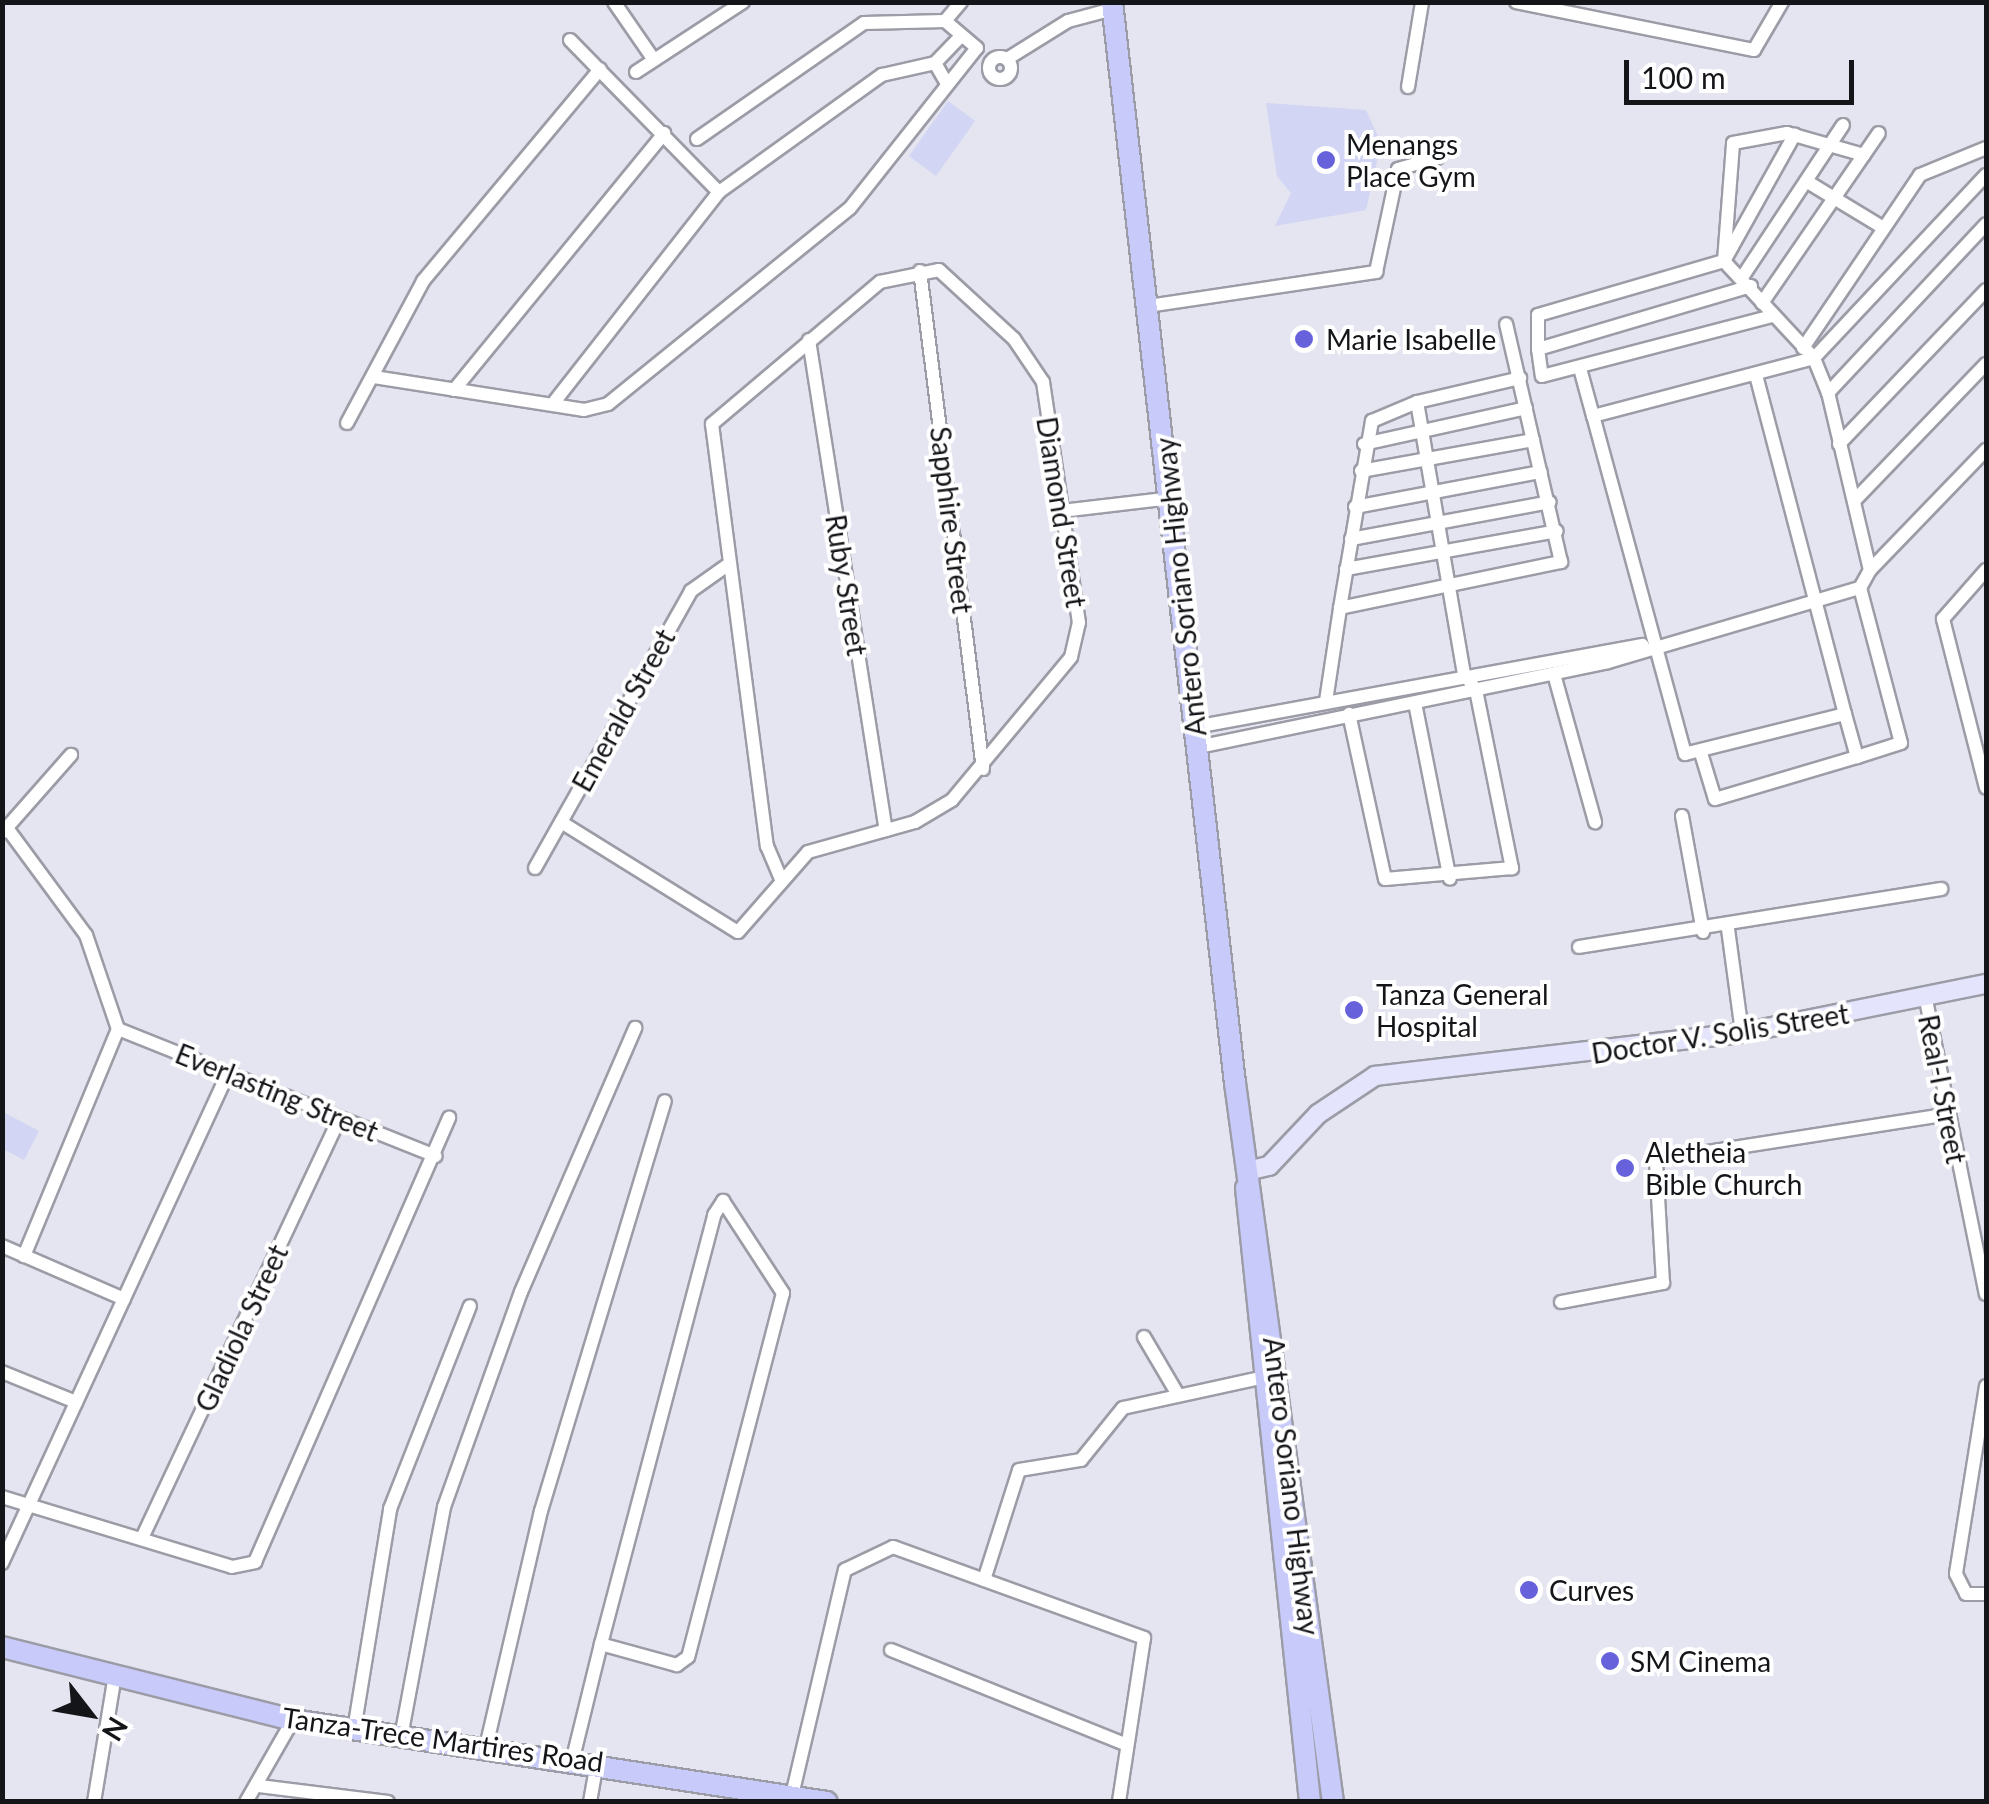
<!DOCTYPE html>
<html>
<head>
<meta charset="utf-8">
<style>
  body { margin:0 }
  #map { position:relative; width:1989px; height:1804px; overflow:hidden; background:#e4e5f0; font-family:Lato,sans-serif }
  div>[style] { position:absolute }
  .green>* { inset:0; background:#d2d5f3 }
  .roads { filter:drop-shadow(2px 0 #9b9ca6) drop-shadow(-2px 0 #9b9ca6) drop-shadow(0 2px #9b9ca6) drop-shadow(0 -2px #9b9ca6) }
  .street>* { height:12px; margin:-6px; padding:0 6px; transform-origin:6px; border-radius:6px; background:#fff }
  .street>.ring { margin:-6px; padding:0; box-sizing:content-box; background:none; border:12px solid #fff; border-radius:50% }
  .secondary>* { height:18px; margin:-9px; padding:0 9px; transform-origin:9px; border-radius:9px; background:#e4e5fd }
  .primary>* { height:20px; margin:-10px; padding:0 10px; transform-origin:10px; border-radius:10px; background:#c8cbfa }
  .dots>* { width:28px; height:28px; translate:-50% -50%; box-sizing:border-box; border:5px solid #fff; border-radius:50% }
  span { translate:-50% -50%; white-space:nowrap; text-align:center; line-height:1.15; -webkit-text-stroke:8px #fff; paint-order:stroke }
  .poi-label { font-size:28px; color:#141518 }
  .left { translate:0 -50%; text-align:left }
  .street-label { font-size:28px; color:#141518 }
  .frame { position:absolute; inset:0; border:5px solid #141518; pointer-events:none }
  .north { position:absolute; left:40px; top:1664px; width:100px; height:100px; -webkit-text-stroke:8px #fff; paint-order:stroke; rotate:121deg; font-size:28px; font-weight:700; line-height:40px; text-align:center; color:#141518 }
  .north::after { content:''; display:block; margin:auto; width:35px; height:45px; background:#141518; clip-path:polygon(50% 0,100% 100%,50% 72%,0 100%) }
  .scale { position:absolute; left:1624px; top:60px; width:230px; height:45px; box-sizing:border-box; border:5px solid #141518; border-top:0; padding-left:12px; font-size:30px; line-height:35px; white-space:nowrap; color:#141518; -webkit-text-stroke:8px #fff; paint-order:stroke }
</style>
</head>
<body>
<div id="map">
  <div class="green">
    <i style="clip-path:polygon(948px 101px,975px 121px,936px 176px,909px 156px)"></i>
    <i style="clip-path:polygon(1266px 103px,1366px 110px,1381px 143px,1366px 210px,1275px 226px,1291px 193px,1277px 176px)"></i>
    <i style="clip-path:polygon(3px 1112px,39px 1131px,24px 1160px,3px 1149px)"></i>
  </div>
  <div class="roads">
    <div class="street">
      <i style="left:614px;top:2px;width:70px;rotate:55.4deg"></i>
      <i style="left:1516px;top:2px;width:243px;rotate:11.4deg"></i>
      <i style="left:1754px;top:50px;width:56px;rotate:-59.7deg"></i>
      <i style="left:570px;top:40px;width:213px;rotate:45.6deg"></i>
      <i class="ring" style="left:989px;top:57px;width:10px;height:10px"></i>
      <i style="left:1007px;top:59px;width:72px;rotate:-31.9deg"></i>
      <i style="left:1068px;top:21px;width:47px;rotate:-14.9deg"></i>
      <i style="left:636px;top:72px;width:128px;rotate:-33.2deg"></i>
      <i style="left:946px;top:82px;width:22px;rotate:-120deg"></i>
      <i style="left:935px;top:63px;width:37px;rotate:-46deg"></i>
      <i style="left:1408px;top:87px;width:86px;rotate:-80.6deg"></i>
      <i style="left:697px;top:139px;width:203px;rotate:-34.8deg"></i>
      <i style="left:864px;top:23px;width:81px;rotate:-1.4deg"></i>
      <i style="left:1806px;top:181px;width:89px;rotate:31.2deg"></i>
      <i style="left:920px;top:271px;width:502px;rotate:82.79deg"></i>
      <i style="left:1743px;top:276px;width:181px;rotate:-56.5deg"></i>
      <i style="left:1751px;top:286px;width:222px;rotate:163.5deg"></i>
      <i style="left:1538px;top:349px;width:27px;rotate:82deg"></i>
      <i style="left:1542px;top:376px;width:238px;rotate:-14.6deg"></i>
      <i style="left:1762px;top:303px;width:206px;rotate:-55.5deg"></i>
      <i style="left:1148px;top:306px;width:231px;rotate:-8.5deg"></i>
      <i style="left:1376px;top:272px;width:105px;rotate:-77.9deg"></i>
      <i style="left:1398px;top:169px;width:41px;rotate:-15.8deg"></i>
      <i style="left:809px;top:340px;width:496px;rotate:81.1deg"></i>
      <i style="left:1803px;top:348px;width:209px;rotate:-55.9deg"></i>
      <i style="left:1920px;top:175px;width:71px;rotate:-22.2deg"></i>
      <i style="left:1538px;top:349px;width:34px;rotate:-90deg"></i>
      <i style="left:1538px;top:315px;width:194px;rotate:-16.2deg"></i>
      <i style="left:1724px;top:261px;width:145px;rotate:-60.8deg"></i>
      <i style="left:1581px;top:372px;width:46px;rotate:74.7deg"></i>
      <i style="left:1756px;top:375px;width:350px;rotate:75.3deg"></i>
      <i style="left:1845px;top:714px;width:165px;rotate:166deg"></i>
      <i style="left:1685px;top:754px;width:350px;rotate:-105.2deg"></i>
      <i style="left:1593px;top:416px;width:228px;rotate:-14.7deg"></i>
      <i style="left:1814px;top:358px;width:251px;rotate:-46.8deg"></i>
      <i style="left:374px;top:377px;width:213px;rotate:8.9deg"></i>
      <i style="left:584px;top:410px;width:25px;rotate:-14deg"></i>
      <i style="left:608px;top:404px;width:311px;rotate:-39deg"></i>
      <i style="left:850px;top:208px;width:204px;rotate:-51.6deg"></i>
      <i style="left:977px;top:48px;width:42px;rotate:-139.8deg"></i>
      <i style="left:945px;top:21px;width:25px;rotate:-50deg"></i>
      <i style="left:454px;top:390px;width:332px;rotate:-50.7deg"></i>
      <i style="left:1828px;top:393px;width:231px;rotate:-46.9deg"></i>
      <i style="left:555px;top:401px;width:266px;rotate:-51.9deg"></i>
      <i style="left:719px;top:192px;width:201px;rotate:-35.7deg"></i>
      <i style="left:882px;top:75px;width:54px;rotate:-12.8deg"></i>
      <i style="left:1417px;top:402px;width:106px;rotate:-13.1deg"></i>
      <i style="left:347px;top:423px;width:161px;rotate:-61.8deg"></i>
      <i style="left:423px;top:281px;width:276px;rotate:-50.1deg"></i>
      <i style="left:1364px;top:444px;width:166px;rotate:-12.5deg"></i>
      <i style="left:1839px;top:444px;width:213px;rotate:-46.3deg"></i>
      <i style="left:1361px;top:471px;width:175px;rotate:-10.2deg"></i>
      <i style="left:1854px;top:501px;width:190px;rotate:-46.1deg"></i>
      <i style="left:1355px;top:507px;width:189px;rotate:-10.7deg"></i>
      <i style="left:1061px;top:511px;width:111px;rotate:-6.7deg"></i>
      <i style="left:1351px;top:539px;width:202px;rotate:-10.5deg"></i>
      <i style="left:1346px;top:569px;width:214px;rotate:-10.2deg"></i>
      <i style="left:1870px;top:570px;width:167px;rotate:-46deg"></i>
      <i style="left:1986px;top:570px;width:65px;rotate:131.3deg"></i>
      <i style="left:1943px;top:619px;width:174px;rotate:75.7deg"></i>
      <i style="left:1340px;top:608px;width:190px;rotate:-80.3deg"></i>
      <i style="left:1372px;top:421px;width:49px;rotate:-22.9deg"></i>
      <i style="left:1417px;top:402px;width:276px;rotate:80.2deg"></i>
      <i style="left:1464px;top:674px;width:20px;rotate:53deg"></i>
      <i style="left:1476px;top:690px;width:182px;rotate:78.6deg"></i>
      <i style="left:1512px;top:868px;width:127px;rotate:175deg"></i>
      <i style="left:1385px;top:879px;width:169px;rotate:-102.3deg"></i>
      <i style="left:1554px;top:674px;width:154px;rotate:74.5deg"></i>
      <i style="left:1326px;top:701px;width:94px;rotate:-81.4deg"></i>
      <i style="left:1340px;top:608px;width:226px;rotate:-11.8deg"></i>
      <i style="left:1561px;top:562px;width:244px;rotate:-103deg"></i>
      <i style="left:1415px;top:703px;width:179px;rotate:78.8deg"></i>
      <i style="left:1845px;top:714px;width:45px;rotate:74.4deg"></i>
      <i style="left:1857px;top:757px;width:46px;rotate:-17.7deg"></i>
      <i style="left:1901px;top:743px;width:160px;rotate:-104.8deg"></i>
      <i style="left:1860px;top:588px;width:21px;rotate:-61deg"></i>
      <i style="left:1870px;top:570px;width:182px;rotate:-103.3deg"></i>
      <i style="left:1828px;top:393px;width:38px;rotate:-112deg"></i>
      <i style="left:1814px;top:358px;width:132px;rotate:-132.9deg"></i>
      <i style="left:1724px;top:261px;width:118px;rotate:-85.6deg"></i>
      <i style="left:1733px;top:143px;width:55px;rotate:-10.5deg"></i>
      <i style="left:1787px;top:133px;width:80px;rotate:15.9deg"></i>
      <i style="left:1195px;top:727px;width:455px;rotate:-10.4deg"></i>
      <i style="left:1198px;top:747px;width:419px;rotate:-11.7deg"></i>
      <i style="left:1608px;top:662px;width:263px;rotate:-16.4deg"></i>
      <i style="left:1701px;top:753px;width:48px;rotate:73.1deg"></i>
      <i style="left:1715px;top:799px;width:148px;rotate:-16.5deg"></i>
      <i style="left:1682px;top:816px;width:118px;rotate:79.7deg"></i>
      <i style="left:561px;top:822px;width:208px;rotate:31.9deg"></i>
      <i style="left:738px;top:932px;width:106px;rotate:-48.8deg"></i>
      <i style="left:808px;top:852px;width:111px;rotate:-15.7deg"></i>
      <i style="left:915px;top:822px;width:43px;rotate:-30.7deg"></i>
      <i style="left:952px;top:800px;width:186px;rotate:-50.2deg"></i>
      <i style="left:1071px;top:657px;width:35px;rotate:-77deg"></i>
      <i style="left:1079px;top:623px;width:244px;rotate:-98.5deg"></i>
      <i style="left:1043px;top:382px;width:52px;rotate:-124deg"></i>
      <i style="left:1014px;top:339px;width:102px;rotate:-137.4deg"></i>
      <i style="left:939px;top:270px;width:60px;rotate:168.5deg"></i>
      <i style="left:880px;top:282px;width:220px;rotate:139.8deg"></i>
      <i style="left:712px;top:424px;width:426px;rotate:82.6deg"></i>
      <i style="left:767px;top:846px;width:34px;rotate:67deg"></i>
      <i style="left:7px;top:828px;width:133px;rotate:53.6deg"></i>
      <i style="left:86px;top:935px;width:99px;rotate:71.2deg"></i>
      <i style="left:118px;top:1029px;width:246px;rotate:112.5deg"></i>
      <i style="left:3px;top:832px;width:103px;rotate:-48.6deg"></i>
      <i style="left:535px;top:868px;width:318px;rotate:-60.6deg"></i>
      <i style="left:691px;top:591px;width:43px;rotate:-35.5deg"></i>
      <i style="left:1728px;top:929px;width:105px;rotate:82.3deg"></i>
      <i style="left:1579px;top:947px;width:367px;rotate:-9.1deg"></i>
      <i style="left:1926px;top:1000px;width:300px;rotate:78.5deg"></i>
      <i style="left:118px;top:1029px;width:342px;rotate:21.8deg"></i>
      <i style="left:2px;top:1246px;width:133px;rotate:23.5deg"></i>
      <i style="left:1561px;top:1302px;width:104px;rotate:-10.6deg"></i>
      <i style="left:1663px;top:1283px;width:123px;rotate:-93.3deg"></i>
      <i style="left:1656px;top:1160px;width:292px;rotate:-8.9deg"></i>
      <i style="left:1144px;top:1337px;width:65px;rotate:59.5deg"></i>
      <i style="left:2px;top:1372px;width:80px;rotate:22.1deg"></i>
      <i style="left:1986px;top:1386px;width:190px;rotate:99.1deg"></i>
      <i style="left:1956px;top:1574px;width:22px;rotate:63deg"></i>
      <i style="left:1966px;top:1594px;width:20px"></i>
      <i style="left:2px;top:1497px;width:240px;rotate:16.9deg"></i>
      <i style="left:232px;top:1567px;width:24px;rotate:-12deg"></i>
      <i style="left:255px;top:1562px;width:485px;rotate:-66.4deg"></i>
      <i style="left:142px;top:1538px;width:464px;rotate:-64.8deg"></i>
      <i style="left:2px;top:1563px;width:540px;rotate:-65.24deg"></i>
      <i style="left:984px;top:1580px;width:115px;rotate:-72.3deg"></i>
      <i style="left:1019px;top:1470px;width:63px;rotate:-9.2deg"></i>
      <i style="left:1081px;top:1460px;width:67px;rotate:-51.1deg"></i>
      <i style="left:1123px;top:1408px;width:141px;rotate:-12.3deg"></i>
      <i style="left:891px;top:1650px;width:254px;rotate:21.9deg"></i>
      <i style="left:354px;top:1730px;width:224px;rotate:-80.7deg"></i>
      <i style="left:390px;top:1509px;width:218px;rotate:-68.5deg"></i>
      <i style="left:401px;top:1737px;width:234px;rotate:-79.4deg"></i>
      <i style="left:444px;top:1507px;width:228px;rotate:-70.3deg"></i>
      <i style="left:521px;top:1292px;width:288px;rotate:-66.6deg"></i>
      <i style="left:486px;top:1747px;width:242px;rotate:-76.9deg"></i>
      <i style="left:541px;top:1511px;width:428px;rotate:-73.2deg"></i>
      <i style="left:573px;top:1758px;width:117px;rotate:-76.2deg"></i>
      <i style="left:601px;top:1644px;width:444px;rotate:-75.2deg"></i>
      <i style="left:714px;top:1215px;width:17px;rotate:-57deg"></i>
      <i style="left:723px;top:1201px;width:110px;rotate:56.9deg"></i>
      <i style="left:783px;top:1293px;width:376px;rotate:104.6deg"></i>
      <i style="left:688px;top:1657px;width:14px;rotate:144deg"></i>
      <i style="left:677px;top:1665px;width:79px;rotate:-164.6deg"></i>
      <i style="left:259px;top:1786px;width:130px;rotate:7.1deg"></i>
      <i style="left:793px;top:1791px;width:227px;rotate:-76.8deg"></i>
      <i style="left:845px;top:1570px;width:53px;rotate:-25.6deg"></i>
      <i style="left:893px;top:1547px;width:267px;rotate:19.9deg"></i>
      <i style="left:1144px;top:1638px;width:166px;rotate:98.7deg"></i>
      <i style="left:94px;top:1802px;width:129px;rotate:-80.6deg"></i>
      <i style="left:246px;top:1802px;width:95px;rotate:-60.2deg"></i>
      <i style="left:590px;top:1802px;width:40px;rotate:-80deg"></i>
    </div>
    <div class="secondary">
      <i style="left:1247px;top:1171px;width:23px;rotate:-13deg"></i>
      <i style="left:1269px;top:1166px;width:71px;rotate:-46.7deg"></i>
      <i style="left:1318px;top:1114px;width:69px;rotate:-33.7deg"></i>
      <i style="left:1375px;top:1076px;width:370px;rotate:-6.7deg"></i>
      <i style="left:1742px;top:1033px;width:249px;rotate:-11.4deg"></i>
    </div>
    <div class="primary">
      <i style="left:1112px;top:2px;width:1088px;rotate:83.51deg"></i>
      <i style="left:1235px;top:1083px;width:726px;rotate:82.24deg"></i>
      <i style="left:1246px;top:1188px;width:617px;rotate:84.05deg"></i>
      <i style="left:2px;top:1647px;width:300px;rotate:14.1deg"></i>
      <i style="left:293px;top:1720px;width:540px;rotate:8.73deg"></i>
    </div>
  </div>
  <div class="dots">
    <i style="left:1326px;top:160px;background:#6762db"></i>
    <i style="left:1304px;top:339px;background:#6762db"></i>
    <i style="left:1354px;top:1010px;background:#6762db"></i>
    <i style="left:1625px;top:1168px;background:#6762db"></i>
    <i style="left:1529px;top:1590px;background:#6762db"></i>
    <i style="left:1610px;top:1661px;background:#6762db"></i>
  </div>
  <div class="poi-label">
    <span class="left" style="left:1346px;top:160px">Menangs<br>Place Gym</span>
    <span class="left" style="left:1326px;top:339px">Marie Isabelle</span>
    <span class="left" style="left:1376px;top:1010px">Tanza General<br>Hospital</span>
    <span class="left" style="left:1645px;top:1168px">Aletheia<br>Bible Church</span>
    <span class="left" style="left:1549px;top:1590px">Curves</span>
    <span class="left" style="left:1630px;top:1661px">SM Cinema</span>
  </div>
  <div class="street-label">
    <span style="left:1062px;top:512px;rotate:81deg">Diamond Street</span>
    <span style="left:952px;top:520px;rotate:83deg">Sapphire Street</span>
    <span style="left:847px;top:585px;rotate:81deg">Ruby Street</span>
    <span style="left:1180px;top:587px;rotate:-96deg">Antero Soriano Highway</span>
    <span style="left:623px;top:710px;rotate:-61deg">Emerald Street</span>
    <span style="left:1720px;top:1033px;rotate:-9deg">Doctor V. Solis Street</span>
    <span style="left:1943px;top:1089px;rotate:79deg">Real-I Street</span>
    <span style="left:277px;top:1092px;rotate:22deg">Everlasting Street</span>
    <span style="left:241px;top:1328px;rotate:-65deg">Gladiola Street</span>
    <span style="left:1292px;top:1486px;rotate:83deg">Antero Soriano Highway</span>
    <span style="left:443px;top:1739px;rotate:8deg">Tanza-Trece Martires Road</span>
  </div>
  <div class="frame"></div>
  <div class="north">N</div>
  <div class="scale">100 m</div>
</div>
</body>
</html>
